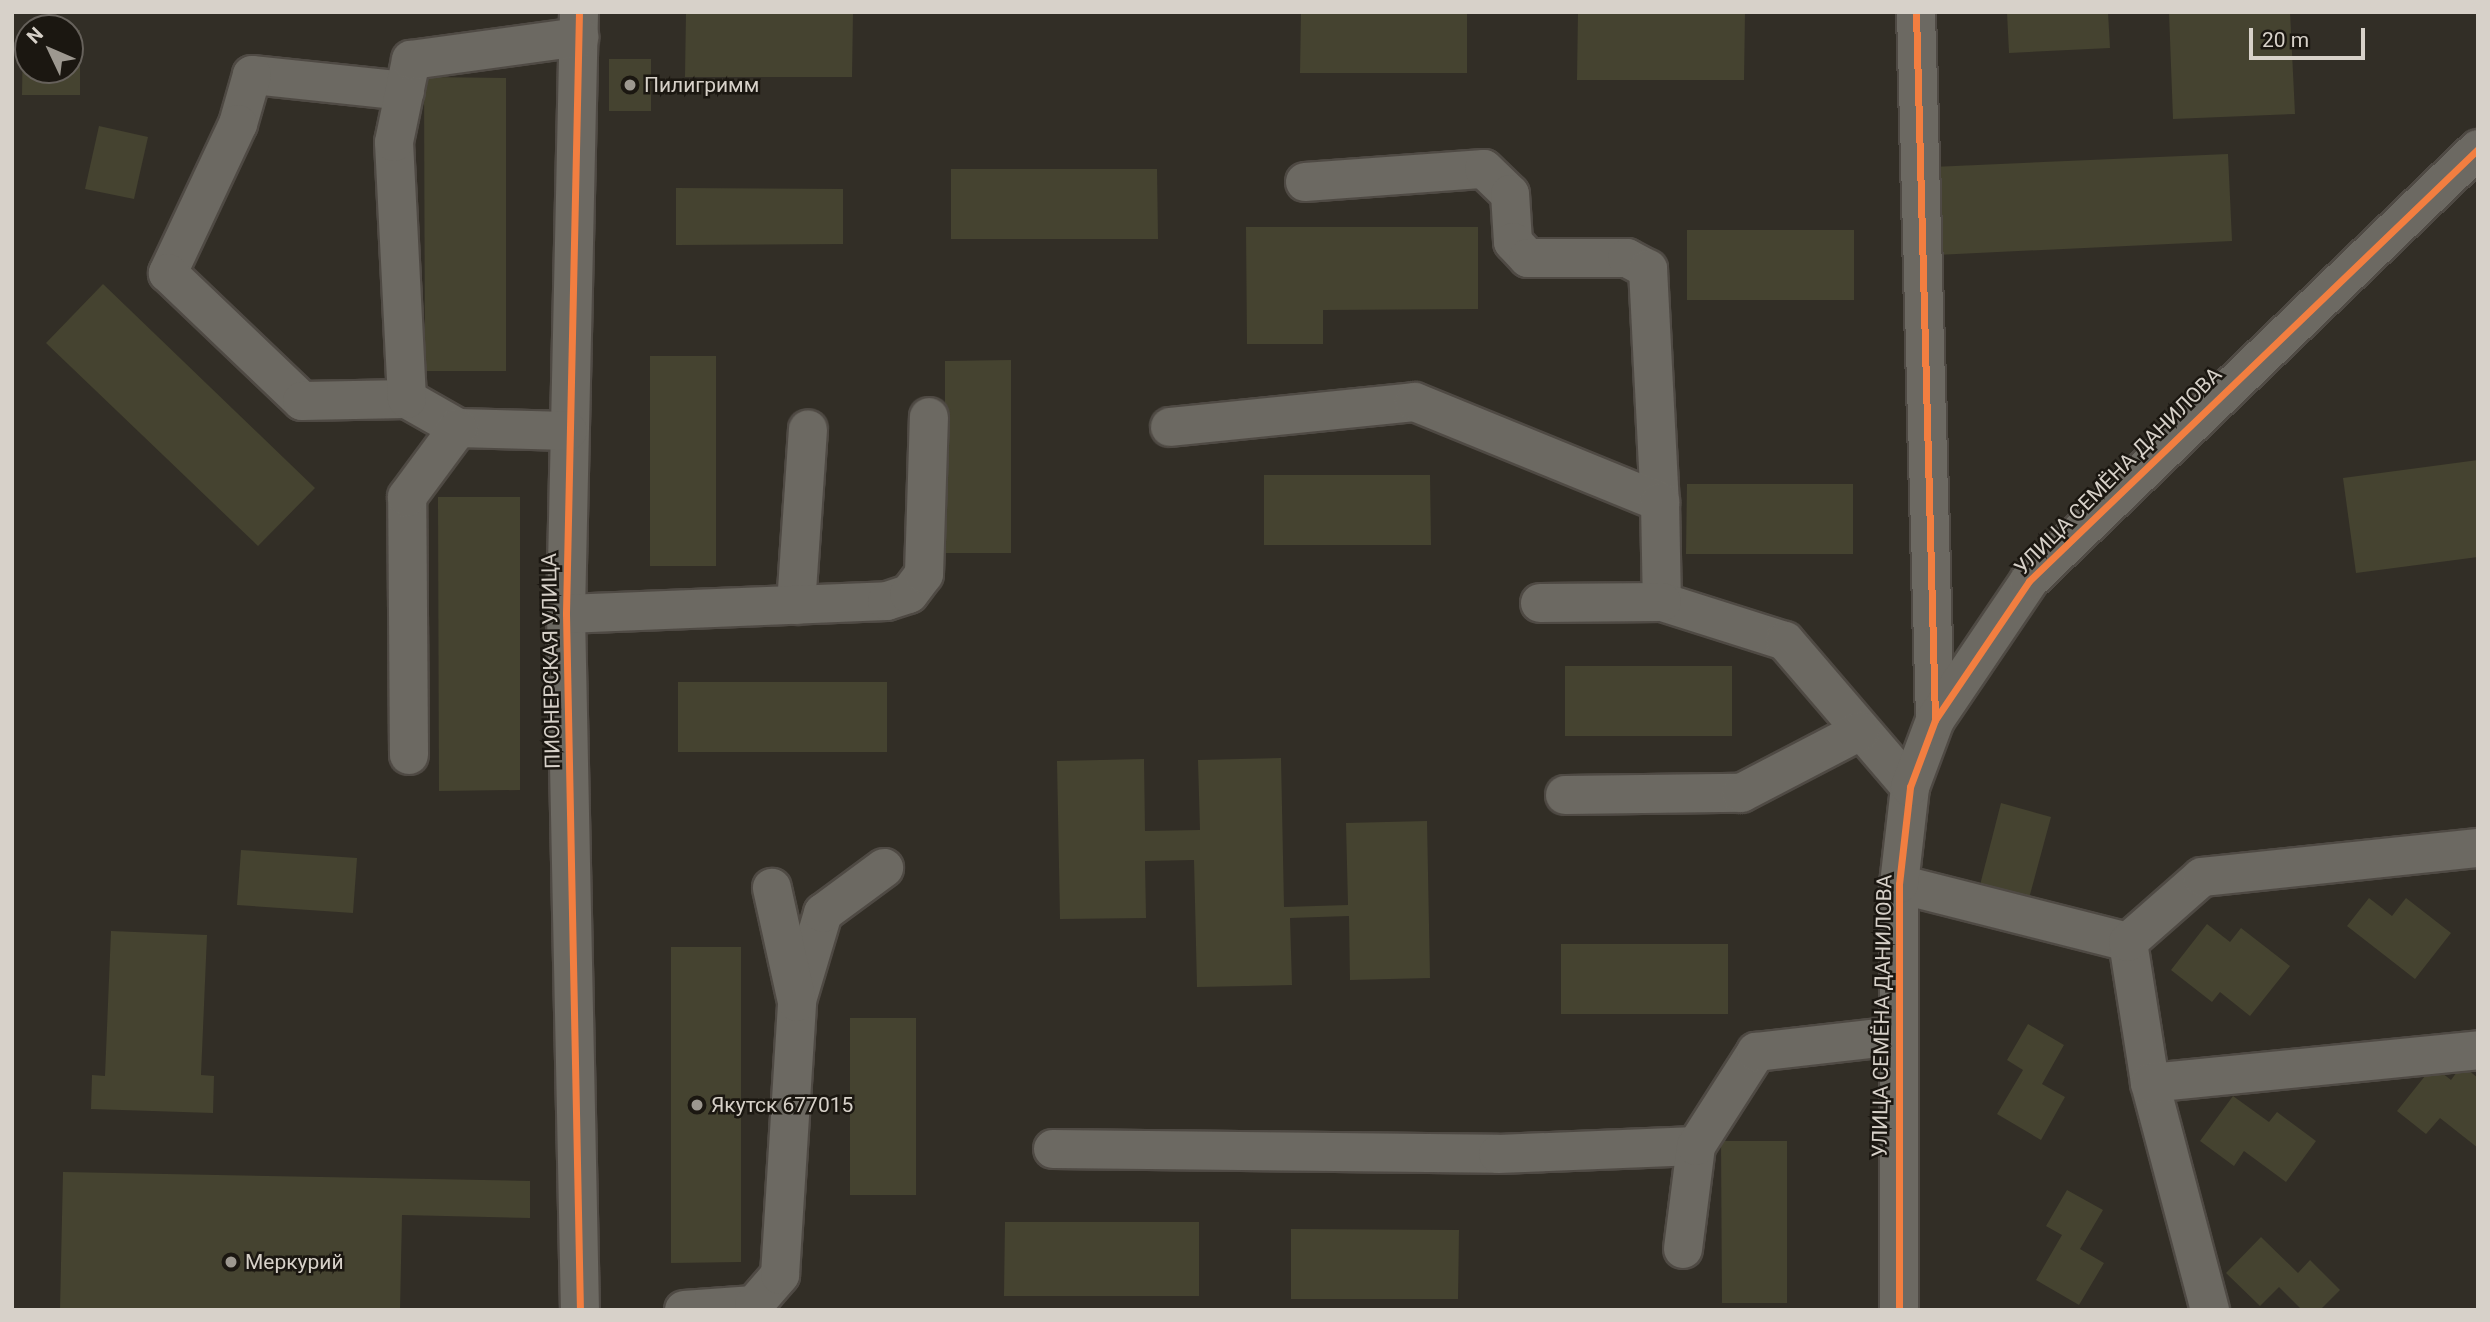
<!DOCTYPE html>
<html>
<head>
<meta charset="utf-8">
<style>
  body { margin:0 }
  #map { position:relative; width:2490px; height:1322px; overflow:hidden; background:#322e26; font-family:Roboto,sans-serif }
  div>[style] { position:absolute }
  .building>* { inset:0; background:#454330 }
  .roads { filter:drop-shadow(2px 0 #4f4a44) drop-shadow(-2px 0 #4f4a44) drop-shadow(0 2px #4f4a44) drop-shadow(0 -2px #4f4a44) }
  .minor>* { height:38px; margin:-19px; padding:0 19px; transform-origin:19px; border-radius:19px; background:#6c6962 }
  .cycleway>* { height:7px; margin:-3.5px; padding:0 3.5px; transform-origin:3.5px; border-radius:3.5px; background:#f27e40 }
  .dots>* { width:19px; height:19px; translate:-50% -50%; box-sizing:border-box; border:4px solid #1b1711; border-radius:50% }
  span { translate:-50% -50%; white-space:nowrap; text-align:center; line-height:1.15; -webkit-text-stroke:5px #1b1711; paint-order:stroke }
  .poi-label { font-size:21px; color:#d7d1c9 }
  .left { translate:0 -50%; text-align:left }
  .street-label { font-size:21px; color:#d7d1c9 }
  .frame { position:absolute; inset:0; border:14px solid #d7d1c9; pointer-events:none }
  .north { position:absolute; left:14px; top:14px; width:70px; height:70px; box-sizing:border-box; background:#1b1711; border:2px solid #66615b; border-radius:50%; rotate:314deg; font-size:19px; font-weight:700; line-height:28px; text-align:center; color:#d7d1c9 }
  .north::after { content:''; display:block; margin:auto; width:24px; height:32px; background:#9d9890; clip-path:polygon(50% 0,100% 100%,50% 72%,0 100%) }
  .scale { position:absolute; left:2249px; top:28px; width:116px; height:32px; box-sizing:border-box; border:4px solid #d7d1c9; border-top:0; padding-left:9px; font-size:21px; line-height:24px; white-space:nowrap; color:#d7d1c9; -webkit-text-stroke:5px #1b1711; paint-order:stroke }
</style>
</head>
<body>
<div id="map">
  <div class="building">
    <i style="clip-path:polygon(686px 12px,853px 12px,852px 77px,685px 77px)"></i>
    <i style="clip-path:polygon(1301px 12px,1467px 12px,1467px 73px,1300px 73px)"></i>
    <i style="clip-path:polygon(1578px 12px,1745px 12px,1744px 80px,1577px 80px)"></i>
    <i style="clip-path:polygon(2007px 12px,2108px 12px,2110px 48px,2009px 53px)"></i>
    <i style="clip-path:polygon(2169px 12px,2290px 12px,2295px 114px,2173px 119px)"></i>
    <i style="clip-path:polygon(23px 30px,28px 30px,28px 70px,70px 70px,70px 30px,80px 30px,80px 95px,22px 95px)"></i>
    <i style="clip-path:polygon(609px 59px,651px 59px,651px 111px,609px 111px)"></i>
    <i style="clip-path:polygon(424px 77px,506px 78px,506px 371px,425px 371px)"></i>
    <i style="clip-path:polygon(99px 126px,148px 137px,134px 199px,85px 189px)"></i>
    <i style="clip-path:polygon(2228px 154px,2232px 241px,1936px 255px,1932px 167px)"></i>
    <i style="clip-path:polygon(951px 169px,1157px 169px,1158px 239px,951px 239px)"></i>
    <i style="clip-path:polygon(676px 188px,843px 189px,843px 244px,676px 245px)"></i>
    <i style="clip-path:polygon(1246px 227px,1478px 227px,1478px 309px,1323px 310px,1323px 344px,1247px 344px)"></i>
    <i style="clip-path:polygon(1687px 230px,1854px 230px,1854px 300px,1687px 300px)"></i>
    <i style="clip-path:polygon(103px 284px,315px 488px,258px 546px,46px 343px)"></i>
    <i style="clip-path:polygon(650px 356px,716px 356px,716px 566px,650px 566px)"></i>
    <i style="clip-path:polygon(1011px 360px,1011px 553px,945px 553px,945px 361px)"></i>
    <i style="clip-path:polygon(2478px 460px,2478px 557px,2356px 573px,2343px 478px)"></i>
    <i style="clip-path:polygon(1264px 475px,1430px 475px,1431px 545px,1264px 545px)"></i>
    <i style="clip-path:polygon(1687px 484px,1853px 484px,1853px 554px,1686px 554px)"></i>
    <i style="clip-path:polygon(438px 497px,520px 497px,520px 790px,439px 791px)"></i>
    <i style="clip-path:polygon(1565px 666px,1732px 666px,1732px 736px,1565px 736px)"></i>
    <i style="clip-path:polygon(678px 682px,887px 682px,887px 752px,678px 752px)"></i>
    <i style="clip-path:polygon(1281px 758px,1284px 907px,1348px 905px,1346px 823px,1427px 821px,1430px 978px,1350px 980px,1349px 916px,1290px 918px,1292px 985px,1197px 987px,1194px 860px,1145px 861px,1146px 918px,1060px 919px,1057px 761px,1144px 759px,1145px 831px,1200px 830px,1198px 760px)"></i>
    <i style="clip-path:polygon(2001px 803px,2051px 817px,2028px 902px,1979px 889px)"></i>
    <i style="clip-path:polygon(241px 850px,357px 858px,353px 913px,237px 905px)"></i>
    <i style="clip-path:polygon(2369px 898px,2392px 916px,2406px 898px,2451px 933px,2415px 979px,2347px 926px)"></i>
    <i style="clip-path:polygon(2207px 924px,2230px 942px,2241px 928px,2290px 966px,2250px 1016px,2220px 992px,2212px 1002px,2171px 970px)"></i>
    <i style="clip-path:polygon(111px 931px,207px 935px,201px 1075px,214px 1076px,213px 1113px,91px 1109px,92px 1075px,105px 1076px)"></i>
    <i style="clip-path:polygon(1561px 944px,1728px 944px,1728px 1014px,1561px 1014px)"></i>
    <i style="clip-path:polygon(671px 947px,741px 947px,741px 1262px,671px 1263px)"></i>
    <i style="clip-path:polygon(850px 1018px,916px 1018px,916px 1195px,850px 1195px)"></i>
    <i style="clip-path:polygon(2028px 1024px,2064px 1045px,2042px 1084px,2065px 1097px,2041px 1140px,1997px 1114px,2023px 1070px,2007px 1060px)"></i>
    <i style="clip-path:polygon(2462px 1065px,2478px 1078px,2478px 1148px,2440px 1118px,2426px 1134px,2397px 1111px,2433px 1066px,2451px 1080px)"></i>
    <i style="clip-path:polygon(2233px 1096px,2269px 1122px,2277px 1112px,2316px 1141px,2286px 1182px,2244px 1151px,2234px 1166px,2200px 1141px)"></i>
    <i style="clip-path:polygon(1721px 1141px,1787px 1141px,1787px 1303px,1722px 1303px)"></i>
    <i style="clip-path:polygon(63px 1172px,530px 1181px,530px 1218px,402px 1215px,400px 1310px,60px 1310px)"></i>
    <i style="clip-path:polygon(2067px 1190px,2103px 1210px,2080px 1249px,2104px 1263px,2079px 1305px,2036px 1280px,2062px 1235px,2046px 1226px)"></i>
    <i style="clip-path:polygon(1005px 1222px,1199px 1222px,1199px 1296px,1004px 1296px)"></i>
    <i style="clip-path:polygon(1291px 1229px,1459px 1230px,1458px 1299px,1291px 1299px)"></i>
    <i style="clip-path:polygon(2261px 1237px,2298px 1273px,2310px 1260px,2340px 1290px,2320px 1310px,2302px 1310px,2279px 1287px,2260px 1306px,2226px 1273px)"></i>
  </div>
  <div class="roads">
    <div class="minor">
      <i style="left:579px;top:12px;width:602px;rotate:91.24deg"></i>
      <i style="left:566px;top:614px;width:696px;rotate:88.85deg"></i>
      <i style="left:1916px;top:12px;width:708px;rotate:88.46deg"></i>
      <i style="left:405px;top:91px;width:154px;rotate:-174deg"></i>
      <i style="left:252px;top:75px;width:51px;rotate:105.9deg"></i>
      <i style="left:238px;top:124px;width:165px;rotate:115.2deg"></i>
      <i style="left:168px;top:273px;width:185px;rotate:43.7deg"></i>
      <i style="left:302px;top:401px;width:105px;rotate:-1.1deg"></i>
      <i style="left:1305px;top:182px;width:179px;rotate:-4.2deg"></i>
      <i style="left:1484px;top:169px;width:36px;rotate:44deg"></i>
      <i style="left:1510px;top:194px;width:48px;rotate:86.4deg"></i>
      <i style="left:1513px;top:242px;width:22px;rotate:47deg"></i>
      <i style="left:1528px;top:258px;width:99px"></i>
      <i style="left:1627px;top:258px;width:24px;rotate:28deg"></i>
      <i style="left:1648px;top:269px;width:233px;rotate:87.1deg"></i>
      <i style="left:1170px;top:427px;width:246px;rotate:-5.8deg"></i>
      <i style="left:1415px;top:402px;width:265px;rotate:22.2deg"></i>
      <i style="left:1660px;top:502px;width:100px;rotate:88.9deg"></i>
      <i style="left:1662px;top:602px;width:129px;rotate:17.6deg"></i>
      <i style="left:1785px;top:641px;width:192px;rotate:49.4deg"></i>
      <i style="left:568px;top:431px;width:110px;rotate:-178.4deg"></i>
      <i style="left:458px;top:428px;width:59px;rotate:-150.4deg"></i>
      <i style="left:407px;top:399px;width:257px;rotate:-92.9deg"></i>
      <i style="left:394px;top:142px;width:84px;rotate:-78.3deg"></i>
      <i style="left:411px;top:60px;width:170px;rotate:-7.8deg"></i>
      <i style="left:1540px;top:603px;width:122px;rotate:-0.5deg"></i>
      <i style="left:796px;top:605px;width:176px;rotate:-86.1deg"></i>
      <i style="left:566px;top:614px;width:321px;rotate:-2.3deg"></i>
      <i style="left:887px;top:601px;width:23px;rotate:-18deg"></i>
      <i style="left:909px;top:594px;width:25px;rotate:-53deg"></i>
      <i style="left:924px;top:574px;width:157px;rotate:-88.2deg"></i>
      <i style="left:409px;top:755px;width:258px;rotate:-90.4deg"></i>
      <i style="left:407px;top:497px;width:86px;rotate:-53.5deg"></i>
      <i style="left:1565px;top:795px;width:176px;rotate:-0.7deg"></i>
      <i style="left:1741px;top:793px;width:134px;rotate:-27.5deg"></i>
      <i style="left:1899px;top:884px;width:236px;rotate:14.2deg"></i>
      <i style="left:2128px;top:942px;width:143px;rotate:81.1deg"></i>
      <i style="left:2150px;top:1083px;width:235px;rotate:75.2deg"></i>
      <i style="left:2128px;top:942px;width:98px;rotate:-41.3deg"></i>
      <i style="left:2202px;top:877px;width:278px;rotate:-6deg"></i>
      <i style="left:798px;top:997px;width:88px;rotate:-73.4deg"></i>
      <i style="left:823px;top:913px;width:76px;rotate:-36.4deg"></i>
      <i style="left:2150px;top:1083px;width:330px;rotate:-5.7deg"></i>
      <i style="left:1053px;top:1149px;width:445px;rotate:0.6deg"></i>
      <i style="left:1498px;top:1154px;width:198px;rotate:-2.3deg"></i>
      <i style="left:1683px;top:1249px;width:104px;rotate:-82.8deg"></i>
      <i style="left:1696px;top:1146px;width:112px;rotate:-57.4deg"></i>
      <i style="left:1756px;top:1052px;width:141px;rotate:-6.5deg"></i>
      <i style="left:684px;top:1310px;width:70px;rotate:-4.1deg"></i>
      <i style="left:754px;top:1305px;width:40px;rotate:-49deg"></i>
      <i style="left:780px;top:1275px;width:274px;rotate:-86.4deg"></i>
      <i style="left:797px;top:1002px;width:117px;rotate:-102.4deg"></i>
      <i style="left:1899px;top:1310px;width:426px;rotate:-90deg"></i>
      <i style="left:1899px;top:884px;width:98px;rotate:-83.5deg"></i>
      <i style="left:1910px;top:787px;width:72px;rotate:-69.5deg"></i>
      <i style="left:1935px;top:720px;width:168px;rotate:-55.9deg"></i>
      <i style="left:2029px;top:581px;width:623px;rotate:-43.89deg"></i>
    </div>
  </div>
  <div class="cycleway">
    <i style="left:579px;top:12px;width:602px;rotate:91.24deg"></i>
    <i style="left:566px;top:614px;width:696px;rotate:88.85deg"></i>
    <i style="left:1916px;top:12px;width:708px;rotate:88.46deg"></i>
    <i style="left:1899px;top:1310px;width:426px;rotate:-90deg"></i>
    <i style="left:1899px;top:884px;width:98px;rotate:-83.5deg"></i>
    <i style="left:1910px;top:787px;width:72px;rotate:-69.5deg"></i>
    <i style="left:1935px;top:720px;width:168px;rotate:-55.9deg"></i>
    <i style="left:2029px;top:581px;width:623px;rotate:-43.89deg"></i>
  </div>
  <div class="dots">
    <i style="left:630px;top:85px;background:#9d9890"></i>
    <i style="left:697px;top:1105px;background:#9d9890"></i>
    <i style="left:231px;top:1262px;background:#9d9890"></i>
  </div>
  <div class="poi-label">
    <span class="left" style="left:644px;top:85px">Пилигримм</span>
    <span class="left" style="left:711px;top:1105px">Якутск 677015</span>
    <span class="left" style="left:245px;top:1262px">Меркурий</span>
  </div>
  <div class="street-label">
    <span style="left:2118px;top:471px;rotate:-45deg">УЛИЦА СЕМЁНА ДАНИЛОВА</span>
    <span style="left:551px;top:661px;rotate:-91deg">ПИОНЕРСКАЯ УЛИЦА</span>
    <span style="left:1882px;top:1016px;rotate:-89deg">УЛИЦА СЕМЁНА ДАНИЛОВА</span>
  </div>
  <div class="frame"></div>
  <div class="north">N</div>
  <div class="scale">20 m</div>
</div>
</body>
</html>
